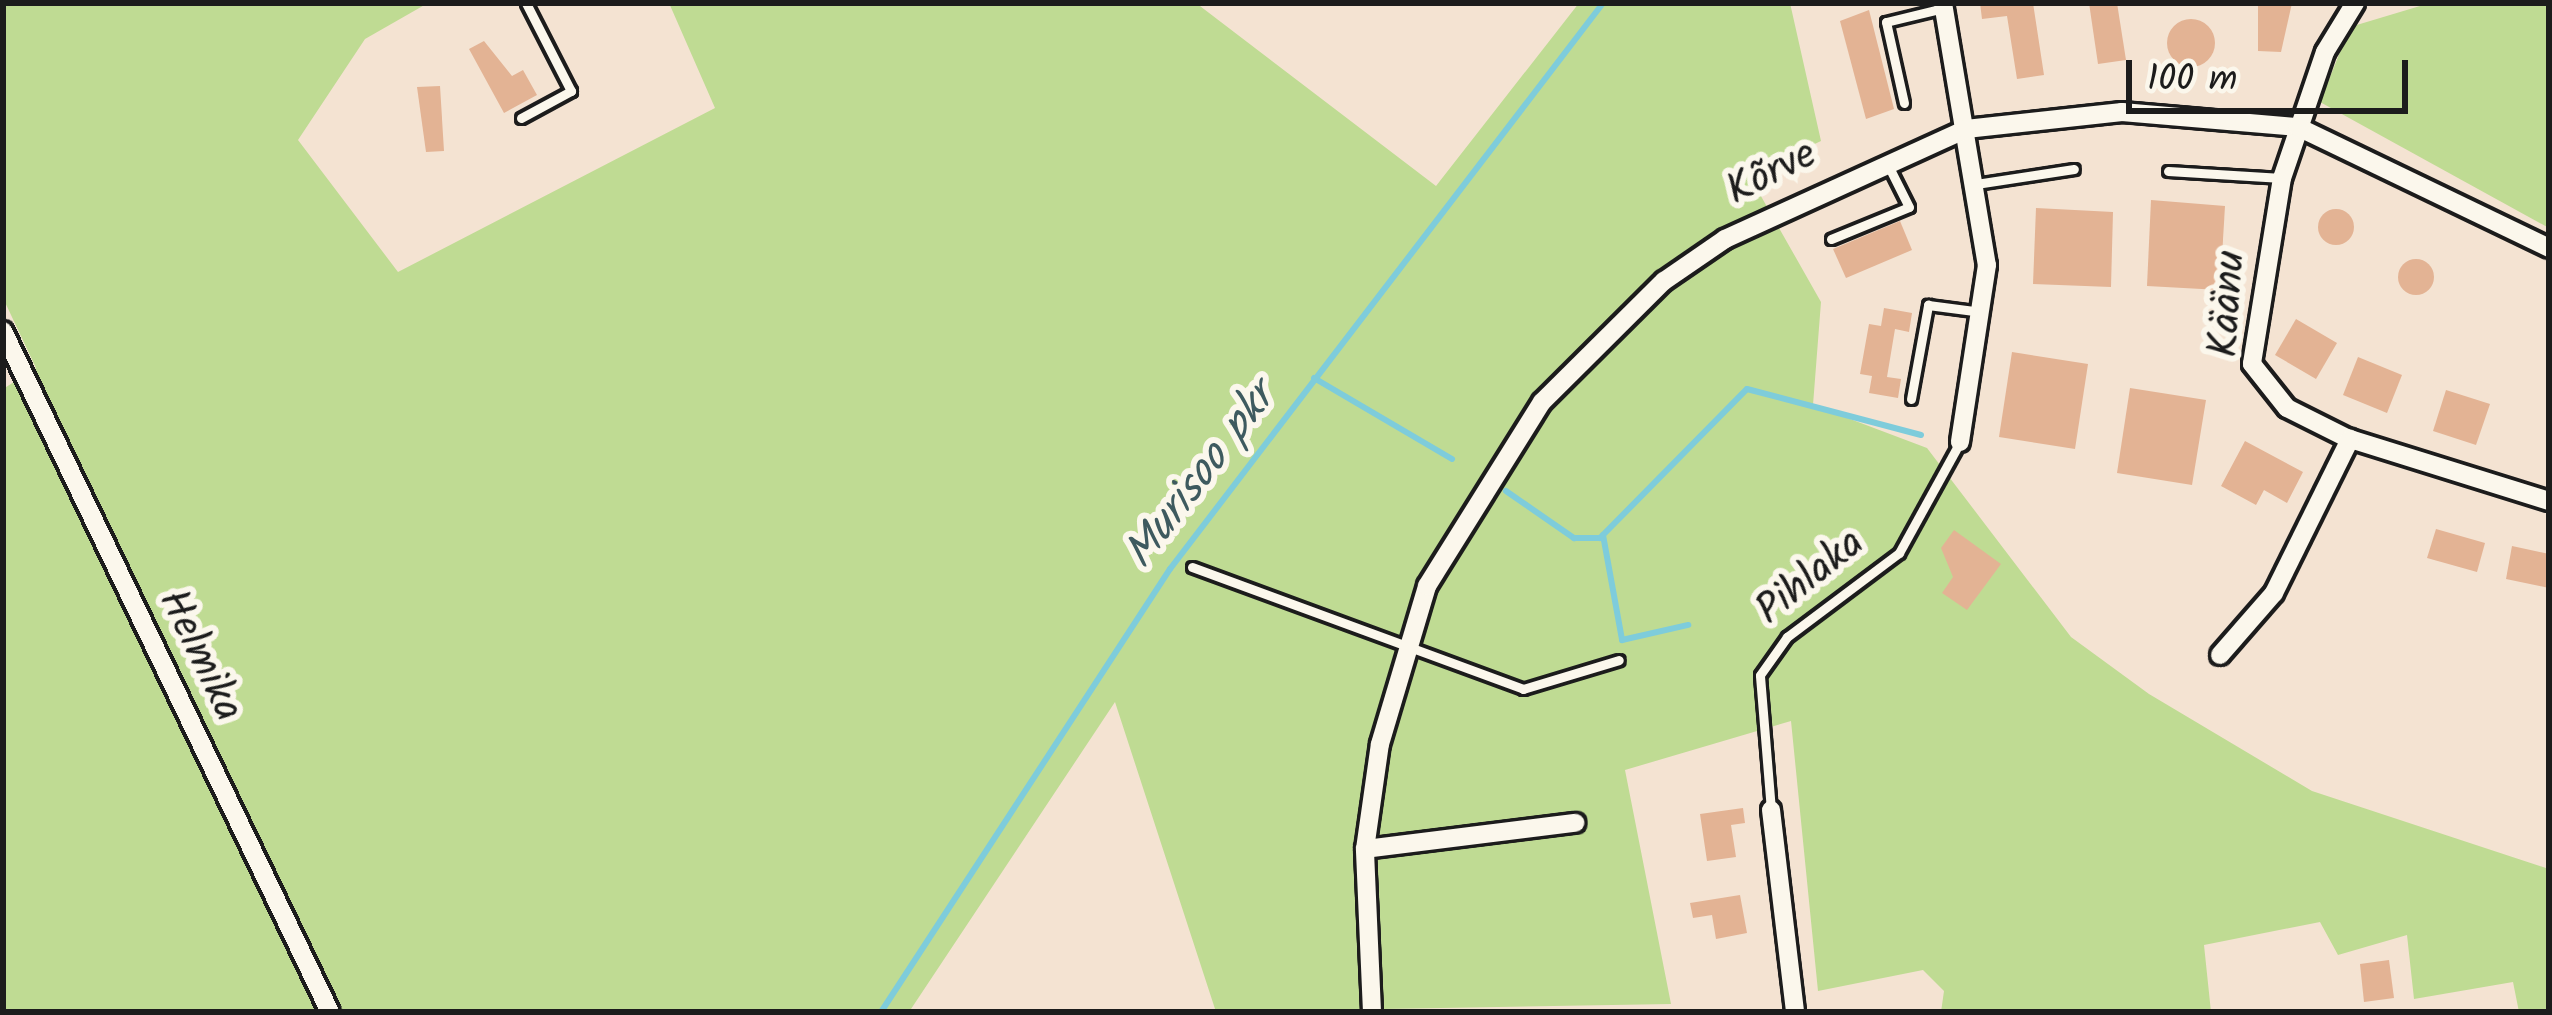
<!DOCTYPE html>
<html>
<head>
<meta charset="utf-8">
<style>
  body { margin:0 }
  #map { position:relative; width:2552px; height:1015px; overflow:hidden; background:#f4e3d2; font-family:Kalam,sans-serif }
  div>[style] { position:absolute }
  .green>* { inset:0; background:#bfdb93 }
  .stream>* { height:6px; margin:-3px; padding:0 3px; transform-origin:3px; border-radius:3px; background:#7eccdb }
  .building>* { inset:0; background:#e3b394 }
  .round { border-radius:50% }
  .roads { filter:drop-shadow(3px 0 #1c1c1c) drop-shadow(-3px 0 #1c1c1c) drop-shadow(0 3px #1c1c1c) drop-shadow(0 -3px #1c1c1c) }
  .service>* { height:9px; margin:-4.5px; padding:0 4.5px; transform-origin:4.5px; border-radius:4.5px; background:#fbf7ec }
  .minor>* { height:18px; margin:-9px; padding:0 9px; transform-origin:9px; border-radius:9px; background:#fbf7ec }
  span { translate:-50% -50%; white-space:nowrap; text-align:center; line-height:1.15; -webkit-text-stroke:12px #fbf7ec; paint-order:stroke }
  .street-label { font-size:42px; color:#1c1c1c }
  .water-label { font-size:45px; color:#3e5a5f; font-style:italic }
  .frame { position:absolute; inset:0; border:6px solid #1c1c1c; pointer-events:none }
  .scale { position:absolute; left:2126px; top:60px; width:282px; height:54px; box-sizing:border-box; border:6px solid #1c1c1c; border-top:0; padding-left:15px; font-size:36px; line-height:42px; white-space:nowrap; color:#1c1c1c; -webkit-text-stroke:9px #fbf7ec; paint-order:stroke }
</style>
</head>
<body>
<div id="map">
  <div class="green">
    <i style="clip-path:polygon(3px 3px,428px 3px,365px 39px,298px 140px,398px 272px,715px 108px,669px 3px,1196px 3px,1436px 186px,1579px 3px,1790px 3px,1821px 141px,1749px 175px,1821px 302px,1813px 405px,1927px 448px,2071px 637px,2149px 694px,2312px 791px,2549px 869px,2549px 1012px,2519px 1012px,2513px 982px,2414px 999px,2407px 935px,2338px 955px,2320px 922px,2204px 945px,2211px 1012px,1941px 1012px,1944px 991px,1923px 970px,1818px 991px,1791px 721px,1625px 770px,1671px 1004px,1216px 1012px,1115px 702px,909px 1012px,3px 1012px,3px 389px,36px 368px,3px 298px)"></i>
    <i style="clip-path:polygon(2430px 3px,2549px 3px,2549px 228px,2320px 102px,2350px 27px)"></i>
  </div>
  <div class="stream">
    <i style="left:1314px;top:378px;width:160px;rotate:30.4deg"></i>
    <i style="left:1506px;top:491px;width:83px;rotate:34.7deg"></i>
    <i style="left:1574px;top:538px;width:26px"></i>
    <i style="left:1600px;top:538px;width:209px;rotate:-45.4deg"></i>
    <i style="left:1747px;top:389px;width:180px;rotate:14.8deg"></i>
    <i style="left:1603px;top:535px;width:107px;rotate:79.7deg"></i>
    <i style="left:1622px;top:640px;width:68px;rotate:-12.8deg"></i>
    <i style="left:881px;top:1012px;width:529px;rotate:-56.88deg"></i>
    <i style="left:1170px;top:569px;width:713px;rotate:-52.58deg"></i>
  </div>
  <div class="building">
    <i style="clip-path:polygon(1980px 3px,2033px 3px,2044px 75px,2017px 79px,2007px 16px,1982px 19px)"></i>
    <i style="clip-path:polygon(2089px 3px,2117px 3px,2126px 60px,2098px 64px)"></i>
    <i style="clip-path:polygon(2258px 3px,2292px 3px,2281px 52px,2258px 51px)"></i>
    <i style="clip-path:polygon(1869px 10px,1894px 109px,1866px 119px,1840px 21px)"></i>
    <i class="round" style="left:2167px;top:19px;width:48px;height:48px"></i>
    <i style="clip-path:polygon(484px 41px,512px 76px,523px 70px,537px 95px,504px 113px,469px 49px)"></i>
    <i style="clip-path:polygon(440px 86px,444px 151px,426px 152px,417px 87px)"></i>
    <i style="clip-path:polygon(2151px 200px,2225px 206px,2220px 290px,2147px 286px)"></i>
    <i style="clip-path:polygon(2036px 208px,2113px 212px,2111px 287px,2033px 284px)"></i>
    <i class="round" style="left:2318px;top:209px;width:36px;height:36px"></i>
    <i style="clip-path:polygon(1900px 221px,1912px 250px,1846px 278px,1833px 249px)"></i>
    <i class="round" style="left:2398px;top:259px;width:36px;height:36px"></i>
    <i style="clip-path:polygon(1884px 308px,1912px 313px,1909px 332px,1895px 329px,1887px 377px,1901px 379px,1898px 398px,1869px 393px,1872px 376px,1860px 374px,1869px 324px,1881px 326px)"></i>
    <i style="clip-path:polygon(2296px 319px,2337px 343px,2316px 379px,2275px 355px)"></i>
    <i style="clip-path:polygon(2012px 352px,2088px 364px,2075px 449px,1999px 437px)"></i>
    <i style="clip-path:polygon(2358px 357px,2402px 375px,2387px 413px,2343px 395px)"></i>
    <i style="clip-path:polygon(2130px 388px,2206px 400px,2192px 485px,2117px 473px)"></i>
    <i style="clip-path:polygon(2446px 390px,2490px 404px,2476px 445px,2433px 431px)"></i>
    <i style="clip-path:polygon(2245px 441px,2303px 472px,2287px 503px,2264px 490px,2256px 505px,2221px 486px)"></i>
    <i style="clip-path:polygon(2436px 529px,2485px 543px,2477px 572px,2427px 558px)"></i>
    <i style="clip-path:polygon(1954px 530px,2001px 564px,1967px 610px,1942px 593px,1953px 577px,1941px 548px)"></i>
    <i style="clip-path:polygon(2512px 546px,2549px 554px,2549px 588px,2506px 579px)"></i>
    <i style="clip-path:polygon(1743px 808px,1745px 823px,1731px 825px,1736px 857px,1707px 861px,1700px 814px)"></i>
    <i style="clip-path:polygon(1740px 895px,1747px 933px,1716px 939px,1712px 915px,1693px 918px,1690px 903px)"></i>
    <i style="clip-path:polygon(2389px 960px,2394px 998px,2364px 1002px,2360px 964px)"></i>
  </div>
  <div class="roads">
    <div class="service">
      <i style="left:1904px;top:103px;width:83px;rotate:-102.5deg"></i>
      <i style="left:1886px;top:22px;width:60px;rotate:-13.6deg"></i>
      <i style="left:521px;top:118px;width:57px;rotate:-28.4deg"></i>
      <i style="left:571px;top:91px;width:99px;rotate:-117.1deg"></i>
      <i style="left:2168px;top:171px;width:114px;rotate:3.5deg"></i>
      <i style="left:1976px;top:184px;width:99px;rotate:-8.7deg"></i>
      <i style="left:1831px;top:239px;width:84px;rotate:-22.3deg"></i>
      <i style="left:1909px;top:207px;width:47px;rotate:-116.6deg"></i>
      <i style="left:1911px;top:399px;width:96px;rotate:-79.7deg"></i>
      <i style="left:1928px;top:305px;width:54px;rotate:7.4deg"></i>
      <i style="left:1192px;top:567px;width:353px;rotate:20.2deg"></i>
      <i style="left:1523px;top:689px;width:100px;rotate:-16.8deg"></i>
      <i style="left:1771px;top:810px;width:135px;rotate:-94.7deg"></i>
      <i style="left:1760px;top:675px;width:47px;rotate:-54.6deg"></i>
      <i style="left:1787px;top:637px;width:140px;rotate:-36.9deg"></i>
      <i style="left:1899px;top:553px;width:127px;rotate:-61.2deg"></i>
    </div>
    <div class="minor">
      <i style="left:1943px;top:3px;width:266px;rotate:80.5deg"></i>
      <i style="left:1987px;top:265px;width:179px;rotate:98.7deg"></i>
      <i style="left:2355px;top:3px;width:57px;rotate:121.5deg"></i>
      <i style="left:2325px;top:52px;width:133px;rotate:108.8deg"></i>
      <i style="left:2282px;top:178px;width:188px;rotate:99.2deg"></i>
      <i style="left:2252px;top:364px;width:56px;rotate:51.5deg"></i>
      <i style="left:2287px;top:408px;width:67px;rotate:26.6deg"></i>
      <i style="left:2347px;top:438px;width:212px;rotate:17.3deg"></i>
      <i style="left:3px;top:331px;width:755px;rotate:64.35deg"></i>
      <i style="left:2220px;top:655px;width:82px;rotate:-48.9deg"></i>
      <i style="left:2274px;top:593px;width:172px;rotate:-63.7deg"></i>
      <i style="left:1771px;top:810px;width:203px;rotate:83.2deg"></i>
      <i style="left:1365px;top:849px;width:212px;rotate:-7.1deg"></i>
      <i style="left:1372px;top:1012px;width:163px;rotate:-92.5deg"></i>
      <i style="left:1365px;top:849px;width:106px;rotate:-81.9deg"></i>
      <i style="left:1380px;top:744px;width:165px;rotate:-73.4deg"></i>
      <i style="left:1427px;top:586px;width:217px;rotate:-58deg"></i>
      <i style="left:1542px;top:402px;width:172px;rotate:-44.8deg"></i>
      <i style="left:1664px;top:281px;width:74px;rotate:-34.5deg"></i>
      <i style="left:1725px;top:239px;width:265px;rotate:-24.5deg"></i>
      <i style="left:1966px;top:129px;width:157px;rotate:-6.2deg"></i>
      <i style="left:2122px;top:112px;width:177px;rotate:4.9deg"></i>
      <i style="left:2298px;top:127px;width:279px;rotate:25.7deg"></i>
    </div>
  </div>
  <div class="street-label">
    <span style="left:1772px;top:174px;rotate:-27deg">Kõrve</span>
    <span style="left:2229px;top:304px;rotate:-86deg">Käänu</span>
    <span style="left:1811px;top:578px;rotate:-39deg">Pihlaka</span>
    <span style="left:199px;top:656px;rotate:64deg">Helmika</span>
  </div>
  <div class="water-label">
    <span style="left:1201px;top:477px;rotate:-53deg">Murisoo pkr</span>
  </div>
  <div class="frame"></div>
  <div class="scale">100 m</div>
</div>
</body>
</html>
